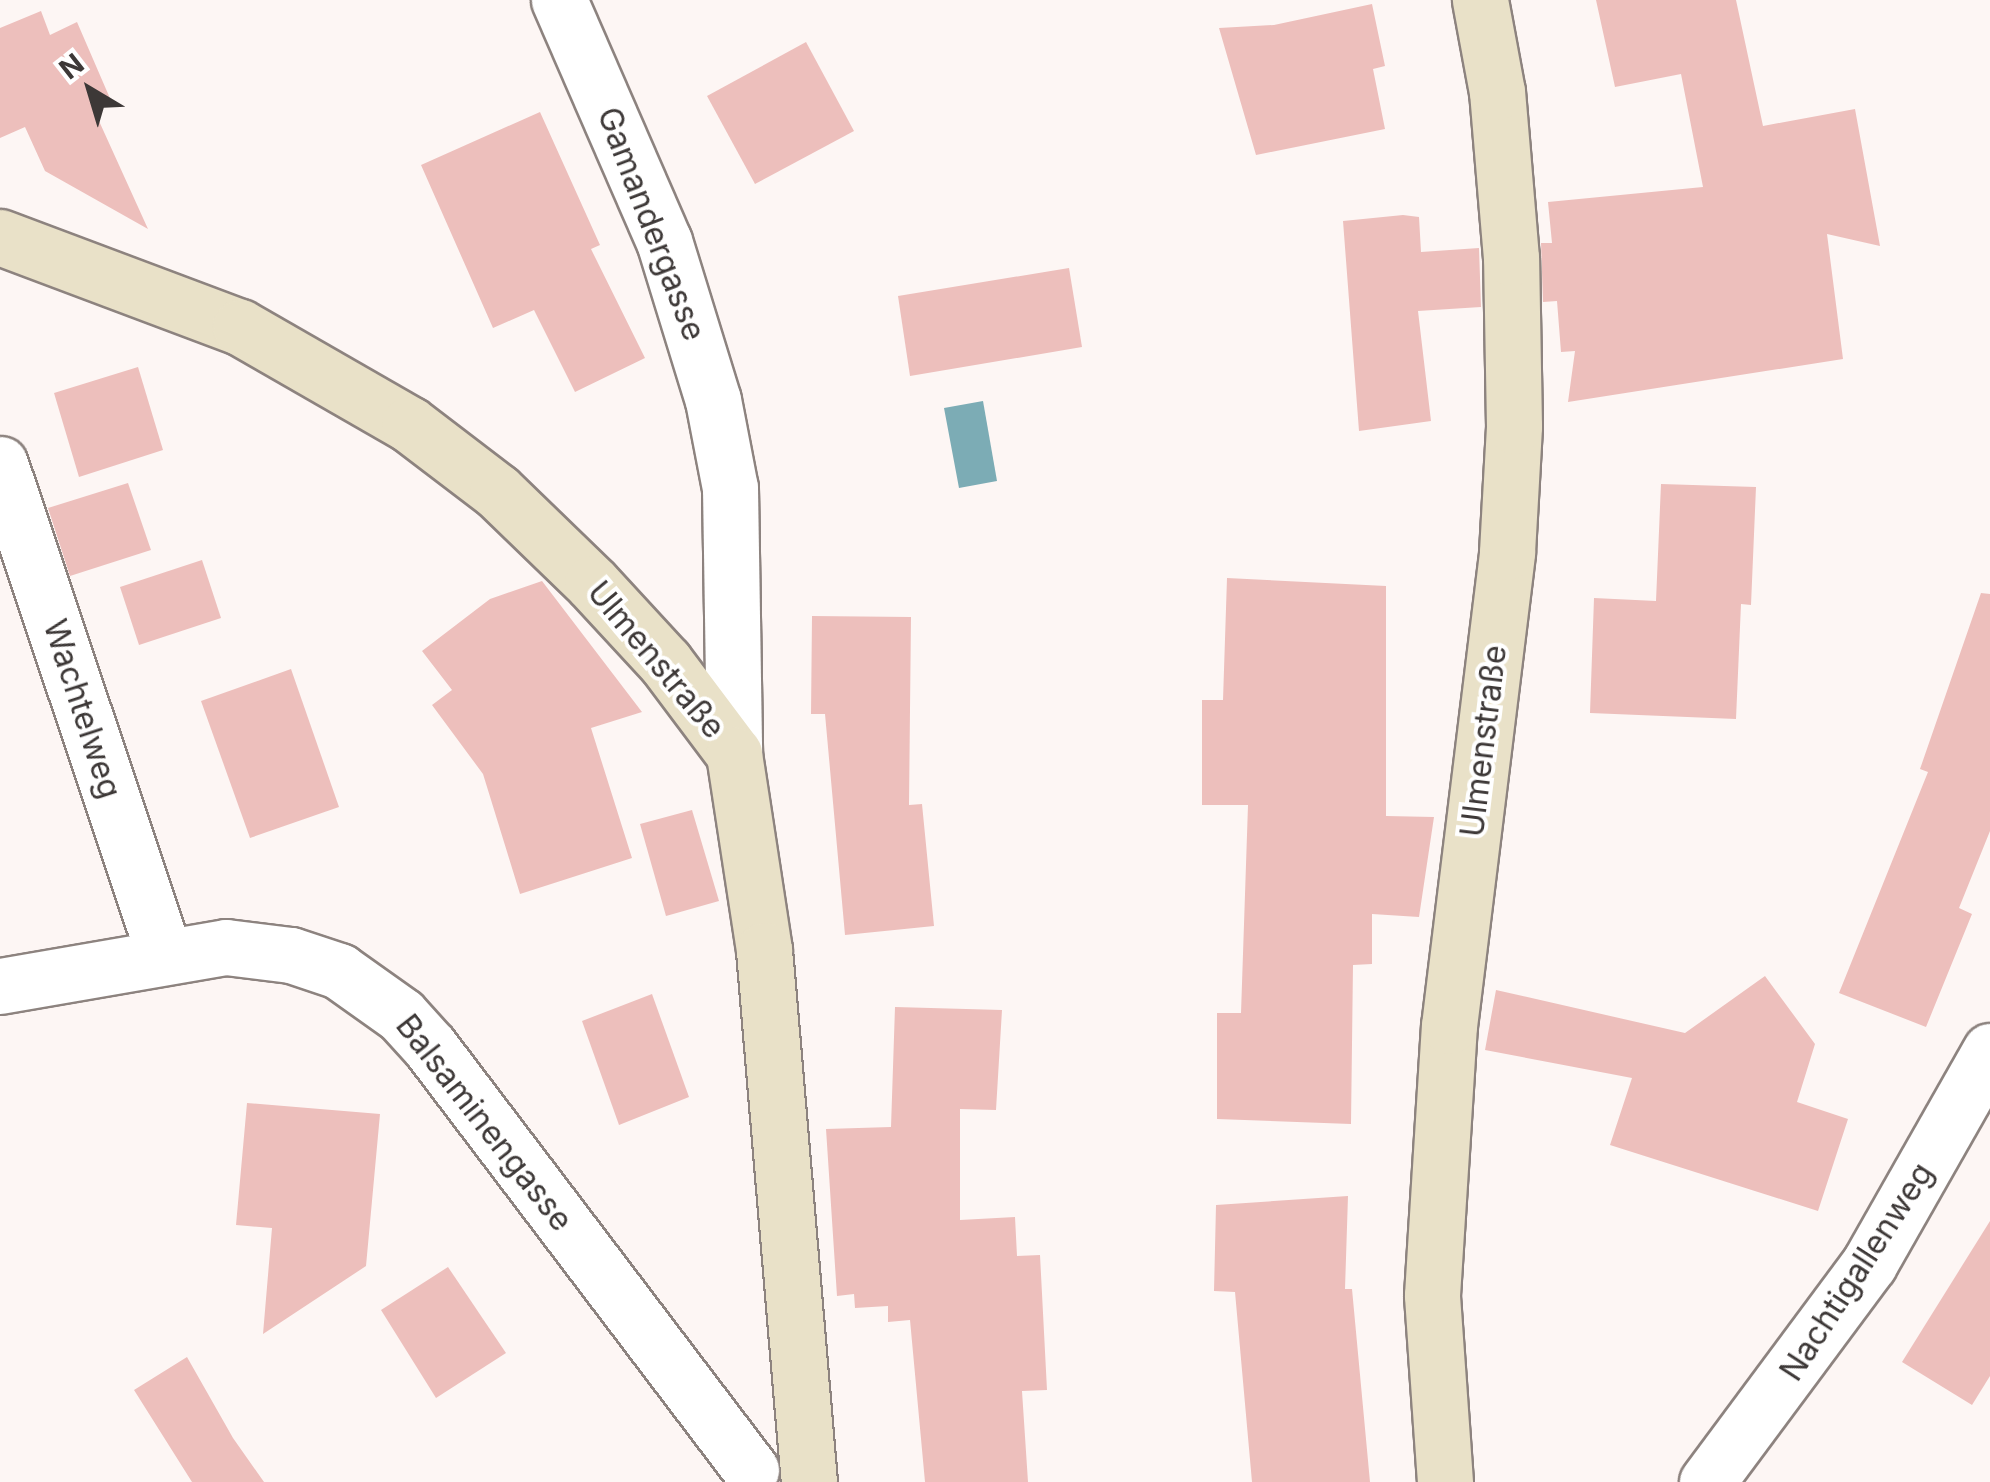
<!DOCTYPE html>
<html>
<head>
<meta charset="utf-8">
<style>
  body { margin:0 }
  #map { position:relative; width:1990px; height:1482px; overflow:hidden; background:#fdf6f4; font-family:Inter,sans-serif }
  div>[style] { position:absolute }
  .water>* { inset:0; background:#7cacb5 }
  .building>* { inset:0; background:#edbfbc }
  .roads { filter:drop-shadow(2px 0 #8d837f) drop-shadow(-2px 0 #8d837f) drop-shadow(0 2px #8d837f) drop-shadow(0 -2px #8d837f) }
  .street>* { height:55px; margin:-27.5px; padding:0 27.5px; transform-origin:27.5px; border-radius:27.5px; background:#fff }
  .secondary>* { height:55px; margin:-27.5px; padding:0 27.5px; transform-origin:27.5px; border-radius:27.5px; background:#e9e1c8 }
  span { translate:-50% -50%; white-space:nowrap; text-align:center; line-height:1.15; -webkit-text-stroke:8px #fff; paint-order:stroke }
  .street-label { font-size:32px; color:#3d3837 }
  .north { position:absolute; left:40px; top:40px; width:100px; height:100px; -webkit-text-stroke:8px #fff; paint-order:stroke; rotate:322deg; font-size:28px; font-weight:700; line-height:40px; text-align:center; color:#3d3837 }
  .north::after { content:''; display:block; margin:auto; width:35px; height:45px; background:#3d3837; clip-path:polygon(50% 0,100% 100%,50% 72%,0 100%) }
</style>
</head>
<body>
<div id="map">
  <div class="water">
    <i style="clip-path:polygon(983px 401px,997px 481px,959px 488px,944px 408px)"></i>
  </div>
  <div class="building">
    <i style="clip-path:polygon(1596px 0,1736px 0,1763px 126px,1855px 109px,1880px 246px,1827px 234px,1843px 359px,1568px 402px,1575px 351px,1561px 352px,1557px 301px,1543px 302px,1541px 243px,1552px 243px,1548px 202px,1703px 187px,1681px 74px,1615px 87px)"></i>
    <i style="clip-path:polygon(1372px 4px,1385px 66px,1373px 69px,1385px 129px,1256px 155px,1219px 28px,1274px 25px)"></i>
    <i style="clip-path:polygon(41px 11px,50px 35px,77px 22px,112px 103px,94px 110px,148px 229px,45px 171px,25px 127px,0 138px,0 28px)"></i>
    <i style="clip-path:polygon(806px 42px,854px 131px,755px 184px,707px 96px)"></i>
    <i style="clip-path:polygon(540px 112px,600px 245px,591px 249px,645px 358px,575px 392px,534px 310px,493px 328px,421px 165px)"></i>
    <i style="clip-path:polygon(1403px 215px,1419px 217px,1421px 252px,1479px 248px,1481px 307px,1418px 311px,1431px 421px,1359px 431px,1343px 221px)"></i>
    <i style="clip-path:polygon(1069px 268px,1082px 347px,910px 376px,898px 296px)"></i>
    <i style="clip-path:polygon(138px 367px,163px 450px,79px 477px,54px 393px)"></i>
    <i style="clip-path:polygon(128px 483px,151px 550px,70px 576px,48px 508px)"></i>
    <i style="clip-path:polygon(1661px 484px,1756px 487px,1751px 605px,1741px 604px,1736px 719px,1590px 713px,1594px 598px,1656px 601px)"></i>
    <i style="clip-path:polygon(202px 560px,221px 618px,139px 645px,120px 587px)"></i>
    <i style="clip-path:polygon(1227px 578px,1386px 586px,1386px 816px,1434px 817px,1419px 917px,1372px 914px,1372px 964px,1353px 965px,1351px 1124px,1217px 1119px,1217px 1013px,1241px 1013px,1248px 805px,1202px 805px,1202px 700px,1223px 700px)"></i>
    <i style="clip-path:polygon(542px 581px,642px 712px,591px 728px,632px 858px,520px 894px,483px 774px,432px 705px,452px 690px,422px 651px,490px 599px)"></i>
    <i style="clip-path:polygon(1981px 593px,1990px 594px,1990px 831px,1959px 908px,1972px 914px,1926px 1027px,1839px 993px,1928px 772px,1920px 769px)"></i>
    <i style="clip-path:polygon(812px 616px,911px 617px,909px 805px,922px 804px,934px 926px,845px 935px,825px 714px,811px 714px)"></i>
    <i style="clip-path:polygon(291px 669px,339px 807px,250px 838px,201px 701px)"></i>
    <i style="clip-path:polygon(692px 810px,719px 901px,666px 916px,640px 824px)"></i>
    <i style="clip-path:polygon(1765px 976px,1815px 1044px,1797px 1102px,1848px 1119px,1818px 1211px,1610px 1145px,1632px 1078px,1485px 1050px,1496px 990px,1685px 1033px)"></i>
    <i style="clip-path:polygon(652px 994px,689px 1097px,619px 1125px,582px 1021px)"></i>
    <i style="clip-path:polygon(895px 1007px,1002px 1010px,996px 1110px,960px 1109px,960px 1220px,1015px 1217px,1017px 1256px,1040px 1255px,1047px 1390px,1022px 1391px,1028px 1482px,925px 1482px,910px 1320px,888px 1322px,888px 1306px,855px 1308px,854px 1294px,837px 1296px,826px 1129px,891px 1127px)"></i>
    <i style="clip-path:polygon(247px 1103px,380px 1114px,366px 1266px,263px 1334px,272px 1228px,236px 1225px)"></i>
    <i style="clip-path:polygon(1348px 1196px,1345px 1289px,1352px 1289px,1370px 1482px,1252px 1482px,1235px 1292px,1214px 1291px,1216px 1205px)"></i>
    <i style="clip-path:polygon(1990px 1221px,1990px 1376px,1972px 1405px,1902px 1362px)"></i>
    <i style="clip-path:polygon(448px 1267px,506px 1353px,436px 1398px,381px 1310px)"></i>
    <i style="clip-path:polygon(187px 1357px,233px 1438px,264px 1482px,192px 1482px,134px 1390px)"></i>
  </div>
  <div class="roads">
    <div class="street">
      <i style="left:559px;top:0;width:263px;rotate:66.5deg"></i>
      <i style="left:664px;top:241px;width:166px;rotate:72.9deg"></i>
      <i style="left:713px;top:400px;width:90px;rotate:79.1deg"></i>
      <i style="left:730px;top:488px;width:266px;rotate:89.1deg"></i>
      <i style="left:0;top:464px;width:517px;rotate:71.49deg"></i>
      <i style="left:0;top:986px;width:229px;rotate:-9.8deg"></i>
      <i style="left:226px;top:947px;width:65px;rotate:7deg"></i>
      <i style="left:291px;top:955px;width:51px;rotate:18.4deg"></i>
      <i style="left:339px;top:971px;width:76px;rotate:35.4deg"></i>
      <i style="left:401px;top:1015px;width:43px;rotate:47.8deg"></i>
      <i style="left:430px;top:1047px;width:531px;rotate:52.81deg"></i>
      <i style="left:1707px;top:1482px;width:272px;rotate:-53.4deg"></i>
      <i style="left:1869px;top:1264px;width:245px;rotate:-60.4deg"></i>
    </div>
    <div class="secondary">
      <i style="left:0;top:237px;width:256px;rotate:20.6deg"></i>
      <i style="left:240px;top:327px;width:195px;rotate:29.9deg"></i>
      <i style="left:409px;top:424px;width:111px;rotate:37.3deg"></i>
      <i style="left:497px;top:491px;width:132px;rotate:44.1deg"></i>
      <i style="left:592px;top:583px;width:108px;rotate:47.3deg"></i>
      <i style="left:665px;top:662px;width:115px;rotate:53.1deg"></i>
      <i style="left:734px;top:754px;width:198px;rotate:81.3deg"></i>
      <i style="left:764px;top:950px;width:534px;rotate:85.17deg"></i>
      <i style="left:1445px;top:1482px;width:187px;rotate:-94deg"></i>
      <i style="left:1432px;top:1295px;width:270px;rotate:-86.4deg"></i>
      <i style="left:1449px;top:1026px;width:478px;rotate:-83deg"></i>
      <i style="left:1507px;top:552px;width:126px;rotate:-86.8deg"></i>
      <i style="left:1514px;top:426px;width:168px;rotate:-91deg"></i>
      <i style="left:1511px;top:258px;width:167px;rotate:-94.8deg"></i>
      <i style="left:1497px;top:92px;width:94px;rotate:-100.5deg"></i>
    </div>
  </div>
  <div class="street-label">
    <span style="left:651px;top:224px;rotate:69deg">Gamandergasse</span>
    <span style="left:656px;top:660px;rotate:50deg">Ulmenstraße</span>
    <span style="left:82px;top:709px;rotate:72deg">Wachtelweg</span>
    <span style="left:1484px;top:741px;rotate:-83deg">Ulmenstraße</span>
    <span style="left:484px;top:1123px;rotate:52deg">Balsaminengasse</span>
    <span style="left:1857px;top:1272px;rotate:-57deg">Nachtigallenweg</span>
  </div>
  <div class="north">N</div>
</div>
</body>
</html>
